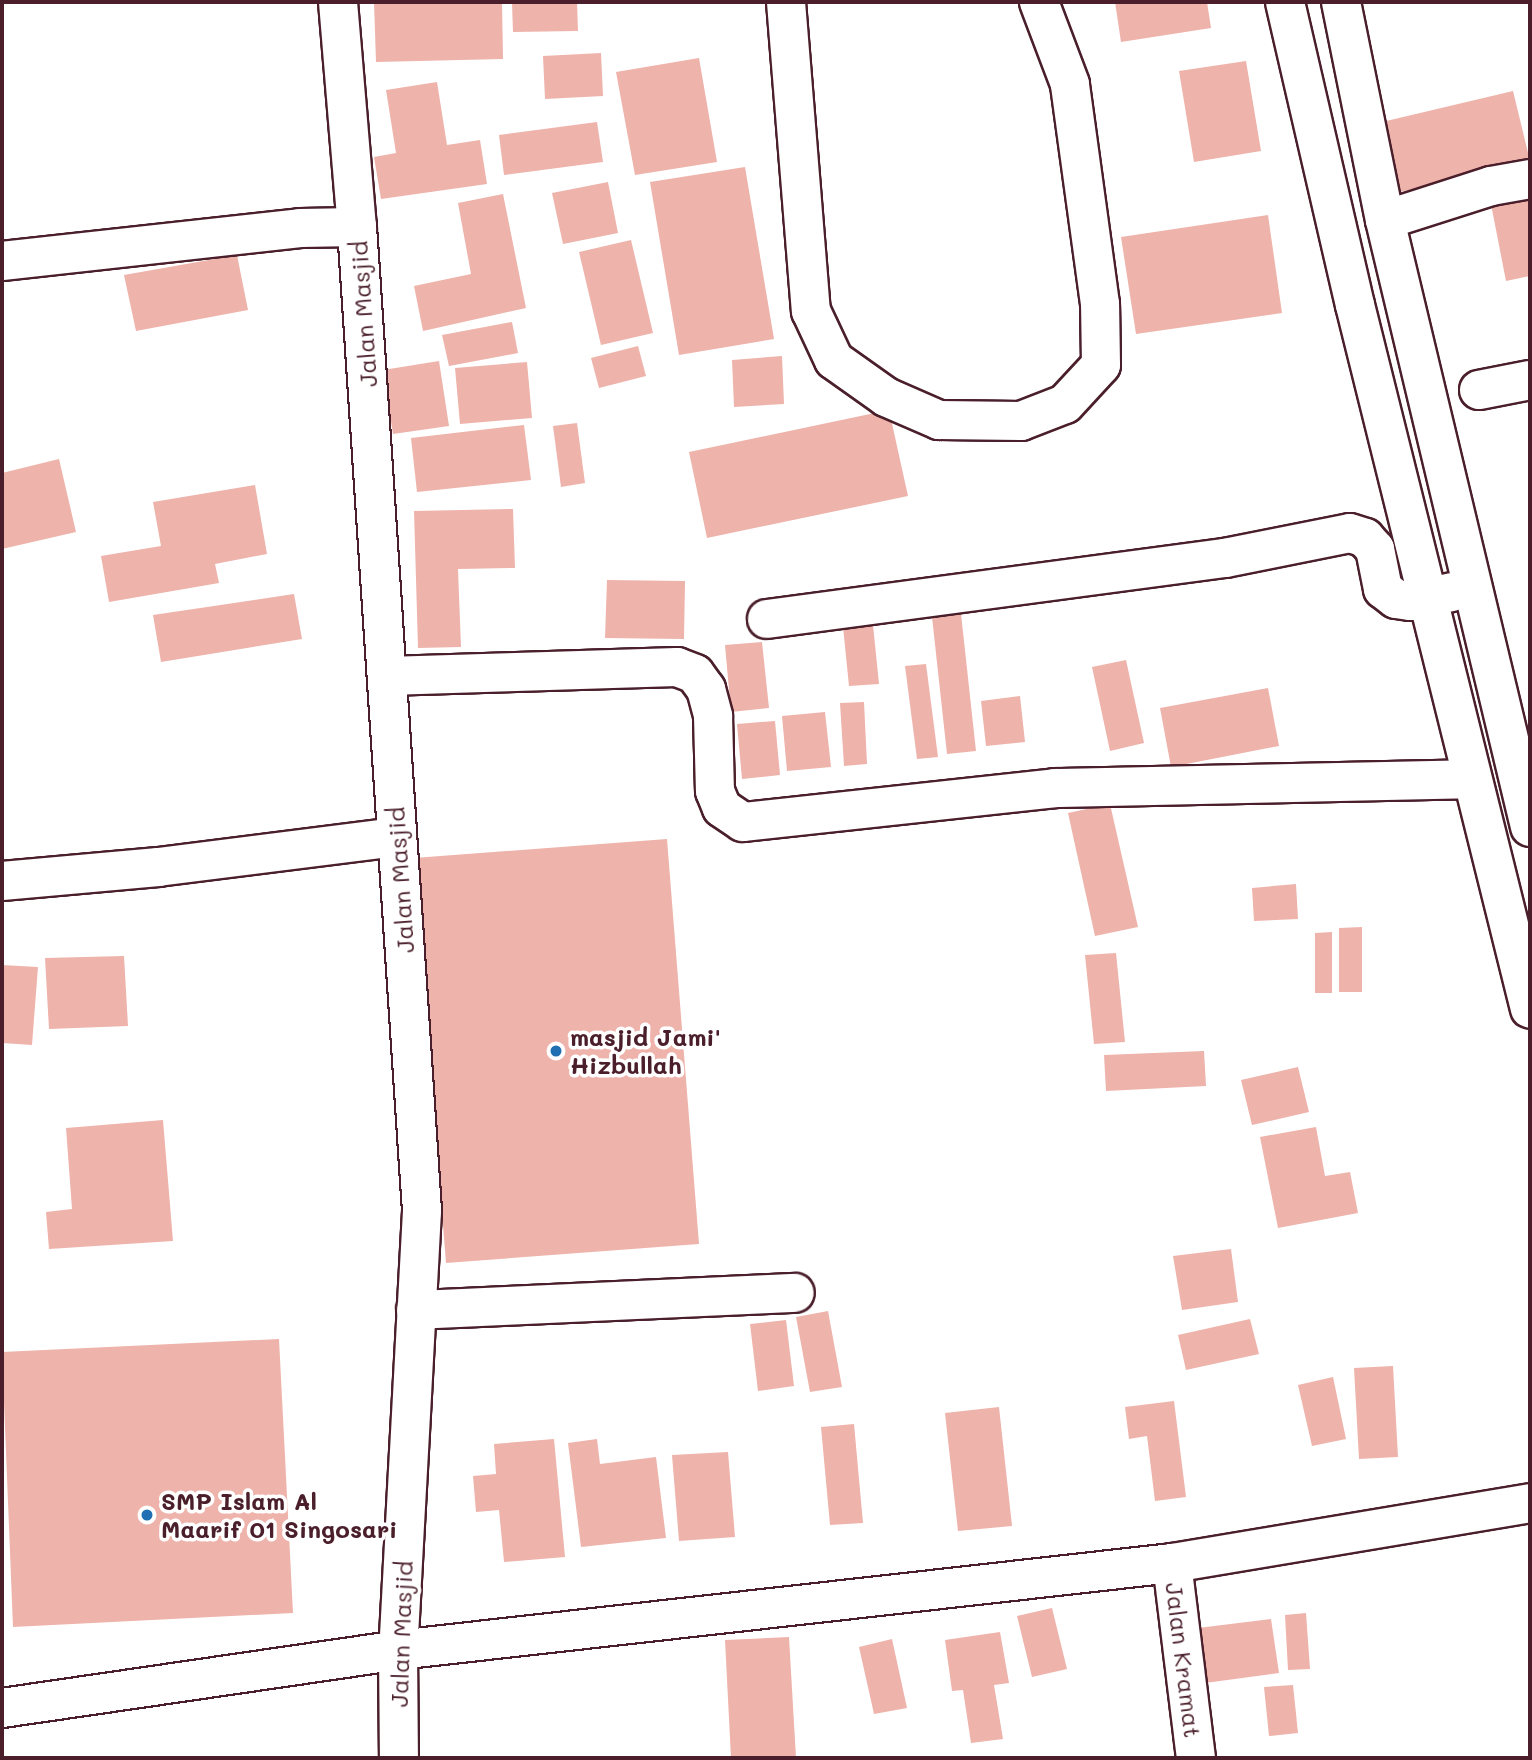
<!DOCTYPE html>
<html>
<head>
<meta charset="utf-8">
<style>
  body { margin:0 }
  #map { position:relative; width:1532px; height:1760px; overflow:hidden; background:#fff; font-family:Mali,sans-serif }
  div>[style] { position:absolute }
  .building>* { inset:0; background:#eeb3ab }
  .roads { filter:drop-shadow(2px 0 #4a1f2b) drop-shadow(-2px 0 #4a1f2b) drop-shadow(0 2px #4a1f2b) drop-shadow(0 -2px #4a1f2b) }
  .minor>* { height:38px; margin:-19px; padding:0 19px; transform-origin:19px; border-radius:19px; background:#fff }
  .dots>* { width:19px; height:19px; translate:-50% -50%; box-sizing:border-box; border:4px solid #fff; border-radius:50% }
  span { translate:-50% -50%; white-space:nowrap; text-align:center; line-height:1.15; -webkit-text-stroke:7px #fff; paint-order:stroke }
  .street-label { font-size:24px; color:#4a1f2b }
  .poi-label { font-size:24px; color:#4a1f2b; font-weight:700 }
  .left { translate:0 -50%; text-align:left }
  .frame { position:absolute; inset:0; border:4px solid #4a1f2b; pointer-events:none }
</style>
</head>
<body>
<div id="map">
  <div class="building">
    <i style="clip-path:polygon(374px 2px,502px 2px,503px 59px,376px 62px)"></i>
    <i style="clip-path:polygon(512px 2px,577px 2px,578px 31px,513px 32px)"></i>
    <i style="clip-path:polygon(1115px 2px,1207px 2px,1211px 28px,1121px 42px)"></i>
    <i style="clip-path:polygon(601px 53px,603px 96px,545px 99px,543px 56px)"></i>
    <i style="clip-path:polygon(699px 58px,717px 162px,635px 175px,616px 72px)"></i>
    <i style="clip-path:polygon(1246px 61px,1261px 151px,1194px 162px,1179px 71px)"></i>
    <i style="clip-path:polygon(437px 82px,447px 145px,480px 140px,487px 184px,381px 199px,374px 157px,396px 153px,386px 90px)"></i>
    <i style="clip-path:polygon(1513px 91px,1530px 161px,1400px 192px,1382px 122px)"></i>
    <i style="clip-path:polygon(597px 122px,603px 162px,504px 175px,499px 135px)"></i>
    <i style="clip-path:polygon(745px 167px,774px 339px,679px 355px,650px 182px)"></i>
    <i style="clip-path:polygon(608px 182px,618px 233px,563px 244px,552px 193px)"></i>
    <i style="clip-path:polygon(1530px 187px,1530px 276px,1506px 281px,1489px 194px)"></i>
    <i style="clip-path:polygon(503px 194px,526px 308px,423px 331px,414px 286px,471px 274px,458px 203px)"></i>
    <i style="clip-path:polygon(1268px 215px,1282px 313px,1136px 334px,1121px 237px)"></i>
    <i style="clip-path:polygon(631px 240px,653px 333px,601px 345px,579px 252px)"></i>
    <i style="clip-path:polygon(237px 255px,248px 310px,136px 331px,124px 275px)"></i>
    <i style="clip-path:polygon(512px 322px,518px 353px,449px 366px,442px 335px)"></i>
    <i style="clip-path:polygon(638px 346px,646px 376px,599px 388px,591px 358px)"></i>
    <i style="clip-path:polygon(782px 356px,784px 404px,734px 407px,732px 360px)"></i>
    <i style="clip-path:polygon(439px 361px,449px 426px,393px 434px,383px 370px)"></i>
    <i style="clip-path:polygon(527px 362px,532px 418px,460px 424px,455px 368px)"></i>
    <i style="clip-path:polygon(889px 410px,908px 496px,707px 538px,689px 452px)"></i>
    <i style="clip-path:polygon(577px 423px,585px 483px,561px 487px,553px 426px)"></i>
    <i style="clip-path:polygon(524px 425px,531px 480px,417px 492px,411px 438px)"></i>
    <i style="clip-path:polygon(59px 459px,76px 532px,2px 549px,2px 473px)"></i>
    <i style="clip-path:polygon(255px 485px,267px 554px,215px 564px,219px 583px,109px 602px,101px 556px,161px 546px,153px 502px)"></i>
    <i style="clip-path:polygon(513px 509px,515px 568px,458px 569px,461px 647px,418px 648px,414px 511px)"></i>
    <i style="clip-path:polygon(607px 580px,685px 581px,684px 639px,605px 638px)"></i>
    <i style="clip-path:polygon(294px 594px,302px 639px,161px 662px,153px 615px)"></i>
    <i style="clip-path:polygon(961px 614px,976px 751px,947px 754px,932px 617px)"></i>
    <i style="clip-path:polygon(872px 615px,879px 684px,849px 686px,842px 617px)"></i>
    <i style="clip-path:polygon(762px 642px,769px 708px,731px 712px,725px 645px)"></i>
    <i style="clip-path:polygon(1126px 660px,1144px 743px,1110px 751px,1092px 667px)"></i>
    <i style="clip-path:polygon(926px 664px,938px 757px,917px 759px,905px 666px)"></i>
    <i style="clip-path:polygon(1268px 688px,1279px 746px,1171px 767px,1160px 708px)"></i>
    <i style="clip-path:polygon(1020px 696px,1025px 742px,986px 746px,981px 701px)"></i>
    <i style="clip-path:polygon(864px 702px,867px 764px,844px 766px,840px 703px)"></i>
    <i style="clip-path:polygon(825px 712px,831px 767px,787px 771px,782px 716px)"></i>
    <i style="clip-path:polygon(775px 721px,780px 775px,742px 779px,737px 724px)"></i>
    <i style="clip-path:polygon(1110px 804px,1138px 927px,1095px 936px,1068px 813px)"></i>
    <i style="clip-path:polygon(667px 839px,699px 1244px,446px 1263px,414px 858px)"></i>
    <i style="clip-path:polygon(1296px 884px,1298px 919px,1254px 921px,1252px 888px)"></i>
    <i style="clip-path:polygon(1362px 927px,1362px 992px,1339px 992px,1339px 928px)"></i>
    <i style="clip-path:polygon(1332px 932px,1332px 993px,1315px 993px,1315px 933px)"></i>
    <i style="clip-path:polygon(1116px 953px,1125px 1042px,1094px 1044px,1085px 955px)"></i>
    <i style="clip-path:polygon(124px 956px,128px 1026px,49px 1029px,45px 958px)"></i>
    <i style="clip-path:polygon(2px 965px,38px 967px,32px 1045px,2px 1043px)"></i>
    <i style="clip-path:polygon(1204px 1051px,1206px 1086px,1106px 1091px,1104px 1055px)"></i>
    <i style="clip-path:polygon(1298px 1067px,1309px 1112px,1252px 1125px,1241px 1080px)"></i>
    <i style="clip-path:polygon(163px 1120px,173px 1241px,49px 1249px,46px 1212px,72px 1209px,66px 1128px)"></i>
    <i style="clip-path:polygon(1316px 1127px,1325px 1176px,1350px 1172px,1358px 1213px,1278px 1228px,1260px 1137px)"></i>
    <i style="clip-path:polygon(1231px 1249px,1238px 1302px,1182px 1310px,1173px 1256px)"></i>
    <i style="clip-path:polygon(828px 1311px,842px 1387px,810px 1392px,796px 1317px)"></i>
    <i style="clip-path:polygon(1250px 1319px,1259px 1354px,1186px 1370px,1178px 1335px)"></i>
    <i style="clip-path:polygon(786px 1320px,794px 1386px,758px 1391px,750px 1324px)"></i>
    <i style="clip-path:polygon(279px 1339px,293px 1613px,13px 1627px,2px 1352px)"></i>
    <i style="clip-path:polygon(1393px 1366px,1398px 1457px,1359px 1459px,1354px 1368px)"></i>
    <i style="clip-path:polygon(1333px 1377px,1346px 1439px,1312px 1446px,1298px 1385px)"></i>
    <i style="clip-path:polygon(1174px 1401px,1186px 1497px,1155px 1501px,1147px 1436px,1129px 1439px,1125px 1407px)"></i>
    <i style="clip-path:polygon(999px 1407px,1012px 1526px,958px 1531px,945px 1413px)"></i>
    <i style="clip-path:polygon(854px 1424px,863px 1523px,830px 1525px,821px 1427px)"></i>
    <i style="clip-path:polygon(554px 1439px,565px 1557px,504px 1562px,499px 1510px,476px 1512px,473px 1476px,496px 1474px,494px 1444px)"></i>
    <i style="clip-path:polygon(597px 1439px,600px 1464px,656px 1457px,666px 1538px,581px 1547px,568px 1443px)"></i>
    <i style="clip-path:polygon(728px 1452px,735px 1537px,679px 1541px,672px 1455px)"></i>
    <i style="clip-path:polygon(1052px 1608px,1067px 1669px,1032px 1677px,1017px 1616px)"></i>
    <i style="clip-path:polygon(1306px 1613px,1310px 1669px,1288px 1670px,1285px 1615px)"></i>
    <i style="clip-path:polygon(1271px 1619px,1279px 1673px,1205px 1683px,1198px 1628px)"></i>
    <i style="clip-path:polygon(1000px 1632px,1009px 1683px,994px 1685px,1003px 1739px,971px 1743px,963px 1690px,952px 1691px,945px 1640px)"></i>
    <i style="clip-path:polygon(789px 1637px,796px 1758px,731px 1758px,725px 1640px)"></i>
    <i style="clip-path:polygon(892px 1639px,907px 1708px,874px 1714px,859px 1647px)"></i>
    <i style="clip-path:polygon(1293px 1685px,1298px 1733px,1269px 1736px,1264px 1687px)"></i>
  </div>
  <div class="roads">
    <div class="minor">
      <i style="left:338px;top:2px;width:226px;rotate:85.2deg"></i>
      <i style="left:357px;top:227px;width:986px;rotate:86.22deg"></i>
      <i style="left:422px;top:1211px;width:440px;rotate:93.1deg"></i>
      <i style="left:398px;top:1650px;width:108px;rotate:89.5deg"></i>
      <i style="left:786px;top:2px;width:310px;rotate:85.4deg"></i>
      <i style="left:811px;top:311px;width:54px;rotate:64.9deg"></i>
      <i style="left:834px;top:360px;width:64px;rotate:35.4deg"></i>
      <i style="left:886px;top:397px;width:58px;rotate:23.5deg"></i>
      <i style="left:939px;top:420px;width:82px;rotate:0.7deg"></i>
      <i style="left:1021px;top:421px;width:47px;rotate:-21.1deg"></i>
      <i style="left:1065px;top:404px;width:53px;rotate:-47.3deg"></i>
      <i style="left:1101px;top:365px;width:61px;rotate:-90.9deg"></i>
      <i style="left:1100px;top:304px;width:222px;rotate:-97.8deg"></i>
      <i style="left:1070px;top:84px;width:88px;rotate:-110.7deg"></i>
      <i style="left:1285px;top:2px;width:311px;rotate:77deg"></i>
      <i style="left:1355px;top:305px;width:725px;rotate:76.04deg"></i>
      <i style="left:1341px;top:2px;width:222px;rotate:78.6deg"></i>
      <i style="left:1385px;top:220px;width:624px;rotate:76.56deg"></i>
      <i style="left:1385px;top:220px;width:111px;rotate:-17.8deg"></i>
      <i style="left:1491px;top:186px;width:40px;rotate:-10deg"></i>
      <i style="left:2px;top:261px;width:300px;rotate:-6.3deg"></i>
      <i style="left:300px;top:228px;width:57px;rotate:-1deg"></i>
      <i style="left:1479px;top:390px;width:52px;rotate:-11.1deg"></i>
      <i style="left:767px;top:619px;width:462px;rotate:-7.6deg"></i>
      <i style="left:1225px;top:558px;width:127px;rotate:-11.3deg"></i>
      <i style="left:1350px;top:533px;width:16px;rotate:18deg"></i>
      <i style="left:1365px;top:538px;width:15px;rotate:48deg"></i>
      <i style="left:1375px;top:549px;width:41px;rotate:78.7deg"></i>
      <i style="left:1383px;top:589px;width:16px;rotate:38deg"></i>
      <i style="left:1396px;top:599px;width:15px;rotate:8deg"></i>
      <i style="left:1411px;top:601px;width:42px;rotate:-12.4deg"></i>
      <i style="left:387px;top:676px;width:290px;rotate:-1.8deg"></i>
      <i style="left:677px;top:667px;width:19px;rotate:21deg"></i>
      <i style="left:695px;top:674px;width:19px;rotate:54deg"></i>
      <i style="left:706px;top:689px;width:28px;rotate:75deg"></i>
      <i style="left:713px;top:716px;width:75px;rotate:88.5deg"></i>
      <i style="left:715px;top:791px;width:18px;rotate:68deg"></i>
      <i style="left:722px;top:808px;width:25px;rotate:34deg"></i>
      <i style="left:743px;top:822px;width:314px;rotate:-6.2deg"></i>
      <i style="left:1055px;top:788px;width:417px;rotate:-1.2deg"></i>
      <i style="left:2px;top:881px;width:157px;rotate:-5.1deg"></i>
      <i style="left:158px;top:867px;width:241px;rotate:-7.2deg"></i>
      <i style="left:416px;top:1310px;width:379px;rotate:-2.6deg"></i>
      <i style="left:1172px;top:1563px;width:196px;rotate:83deg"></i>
      <i style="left:2px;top:1708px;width:400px;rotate:-8.3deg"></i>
      <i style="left:398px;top:1650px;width:779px;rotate:-6.41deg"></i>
      <i style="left:1172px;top:1563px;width:363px;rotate:-9.5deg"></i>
    </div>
  </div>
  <div class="dots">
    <i style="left:556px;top:1051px;background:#1f6fb2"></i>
    <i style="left:147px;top:1515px;background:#1f6fb2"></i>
  </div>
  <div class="street-label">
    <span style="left:363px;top:314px;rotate:-94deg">Jalan Masjid</span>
    <span style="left:400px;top:880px;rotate:-94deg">Jalan Masjid</span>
    <span style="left:401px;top:1634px;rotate:-88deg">Jalan Masjid</span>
    <span style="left:1184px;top:1660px;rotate:83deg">Jalan Kramat</span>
  </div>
  <div class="poi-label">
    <span class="left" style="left:570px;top:1051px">masjid Jami'<br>Hizbullah</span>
    <span class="left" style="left:161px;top:1515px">SMP Islam Al<br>Maarif 01 Singosari</span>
  </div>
  <div class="frame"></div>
</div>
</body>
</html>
